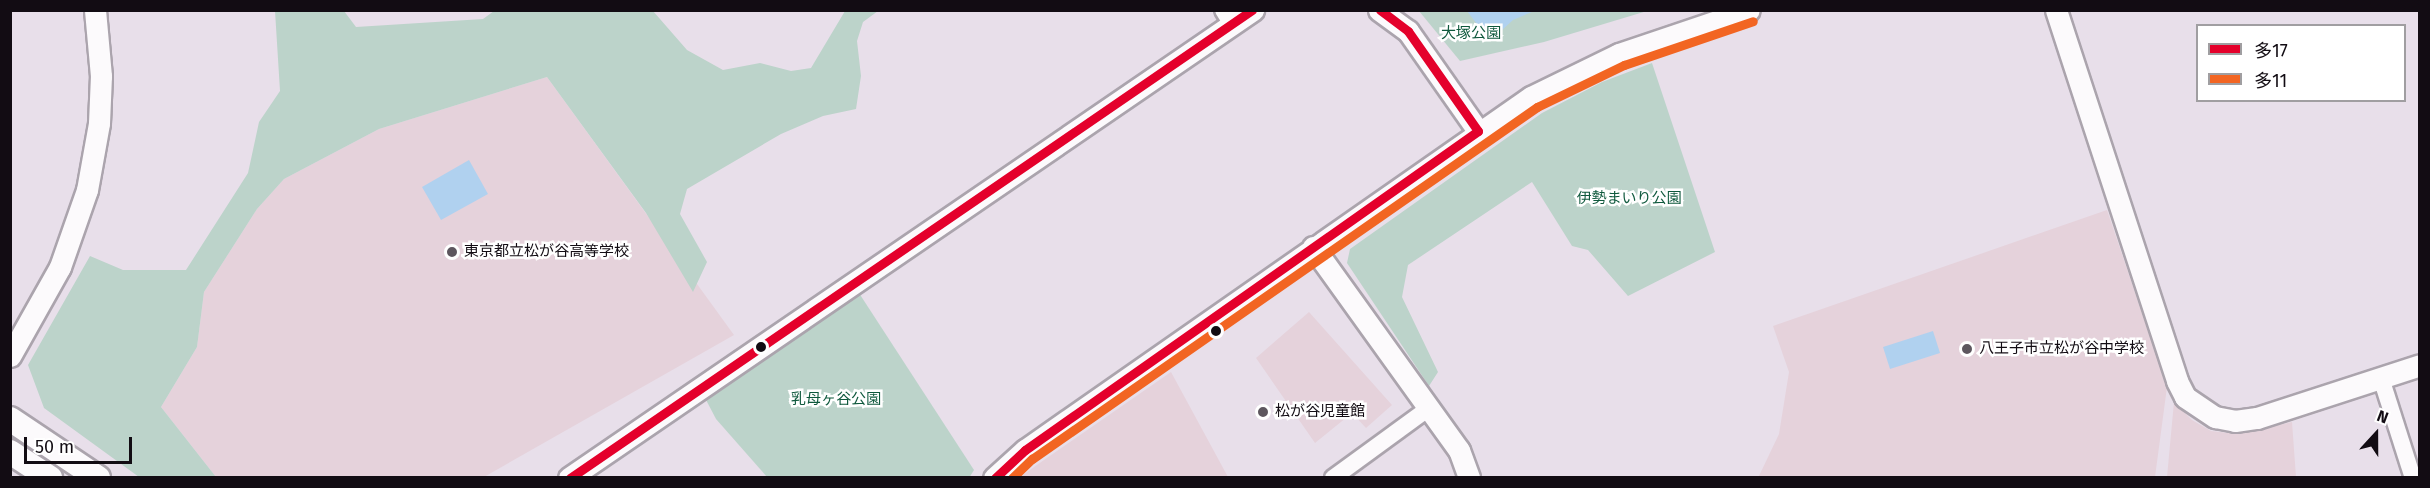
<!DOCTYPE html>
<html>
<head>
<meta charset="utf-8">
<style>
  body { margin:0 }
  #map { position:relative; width:2430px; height:488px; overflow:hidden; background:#e8dfea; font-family:"Fira Sans","Noto Sans JP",sans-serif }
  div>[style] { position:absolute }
  .education>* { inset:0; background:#e5d2db }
  .green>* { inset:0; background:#bcd3ca }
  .water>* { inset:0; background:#b0d1ef }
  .roads { filter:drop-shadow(2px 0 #aba4ad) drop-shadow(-2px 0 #aba4ad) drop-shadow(0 2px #aba4ad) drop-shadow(0 -2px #aba4ad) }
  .minor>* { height:16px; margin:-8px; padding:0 8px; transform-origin:8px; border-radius:8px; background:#fcfafc }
  .tertiary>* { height:21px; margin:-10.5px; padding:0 10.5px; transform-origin:10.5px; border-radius:10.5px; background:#fcfafc }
  .secondary>* { height:24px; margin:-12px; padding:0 12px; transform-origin:12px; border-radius:12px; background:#fcfafc }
  .bus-1>* { height:9px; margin:-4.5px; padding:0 4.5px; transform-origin:4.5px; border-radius:4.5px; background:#e4002b }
  .bus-2>* { height:9px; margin:-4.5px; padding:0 4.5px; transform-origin:4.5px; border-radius:4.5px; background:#f26522 }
  .dots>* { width:16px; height:16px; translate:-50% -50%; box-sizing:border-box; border:3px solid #fff; border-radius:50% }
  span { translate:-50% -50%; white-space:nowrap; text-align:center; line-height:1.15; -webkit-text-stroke:5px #fff; paint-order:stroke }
  .park-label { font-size:15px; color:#0f593d }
  .poi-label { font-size:15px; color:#120c13 }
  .left { translate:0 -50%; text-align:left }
  .frame { position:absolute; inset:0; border:12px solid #120c13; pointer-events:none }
  .legend { position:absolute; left:2196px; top:24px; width:210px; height:78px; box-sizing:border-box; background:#fff; border:2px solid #a09ea1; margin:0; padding:8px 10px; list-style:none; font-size:18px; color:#120c13 }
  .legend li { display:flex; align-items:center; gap:12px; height:30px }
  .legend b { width:30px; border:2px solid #a09ea1 }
  .north { position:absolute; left:2346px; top:404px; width:60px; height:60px; -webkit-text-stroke:4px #fff; paint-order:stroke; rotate:21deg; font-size:16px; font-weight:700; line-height:24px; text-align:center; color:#120c13 }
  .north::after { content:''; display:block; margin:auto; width:21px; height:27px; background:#120c13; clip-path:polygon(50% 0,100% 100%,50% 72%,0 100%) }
  .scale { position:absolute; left:24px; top:437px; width:108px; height:27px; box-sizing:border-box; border:3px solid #120c13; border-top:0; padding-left:8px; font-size:18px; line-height:21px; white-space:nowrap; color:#120c13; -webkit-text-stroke:4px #fff; paint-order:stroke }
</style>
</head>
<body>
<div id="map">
  <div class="education">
    <i style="clip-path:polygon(547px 77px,734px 335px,484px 477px,216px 477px,161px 407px,197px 347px,204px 292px,257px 209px,284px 179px,379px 129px)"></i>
    <i style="clip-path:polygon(2107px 210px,2167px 387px,2155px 477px,1758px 478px,1779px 434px,1789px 372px,1773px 326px)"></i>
    <i style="clip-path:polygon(1309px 312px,1392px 405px,1366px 428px,1352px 413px,1315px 443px,1256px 358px)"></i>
    <i style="clip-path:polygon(1171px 372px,1228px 477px,1020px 477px,1044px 460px)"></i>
    <i style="clip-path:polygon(2174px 402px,2192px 420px,2211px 431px,2238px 434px,2292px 422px,2296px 477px,2167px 477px)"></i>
  </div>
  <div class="green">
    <i style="clip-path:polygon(275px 11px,344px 11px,356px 27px,483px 19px,494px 11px,653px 11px,687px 50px,723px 70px,760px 63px,791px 71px,811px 68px,845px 11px,878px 11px,863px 22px,857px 41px,861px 76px,856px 109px,823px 116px,781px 134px,687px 189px,680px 214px,707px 262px,693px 292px,646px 213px,547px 77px,379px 129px,284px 179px,257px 209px,204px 292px,197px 347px,161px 407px,216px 477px,139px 477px,44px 408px,28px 365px,90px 256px,123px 270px,186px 270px,248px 173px,259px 122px,280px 91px)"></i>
    <i style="clip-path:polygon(1419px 11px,1647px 11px,1544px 42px,1460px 61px)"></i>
    <i style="clip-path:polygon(1652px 63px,1715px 252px,1628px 296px,1588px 250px,1572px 246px,1532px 182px,1408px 265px,1402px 297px,1438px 372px,1429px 386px,1347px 263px,1350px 249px,1542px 113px,1602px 82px)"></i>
    <i style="clip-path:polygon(857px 290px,974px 470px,969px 478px,767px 477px,716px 419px,704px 396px)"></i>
  </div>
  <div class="water">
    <i style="clip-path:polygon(1467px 11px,1467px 10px,1534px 11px,1513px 20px,1490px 41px)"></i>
    <i style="clip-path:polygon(469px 160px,488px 194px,441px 220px,422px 187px)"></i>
    <i style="clip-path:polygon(1933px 331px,1940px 353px,1890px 369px,1883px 347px)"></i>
  </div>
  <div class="roads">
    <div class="minor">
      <i style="left:1223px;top:10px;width:15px;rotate:58deg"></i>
      <i style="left:2381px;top:378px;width:105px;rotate:72.3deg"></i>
      <i style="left:1333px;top:478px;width:119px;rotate:-36.1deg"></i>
    </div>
    <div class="tertiary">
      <i style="left:1379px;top:10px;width:36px;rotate:36deg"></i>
      <i style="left:1408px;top:31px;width:122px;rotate:55deg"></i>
      <i style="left:2056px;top:10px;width:390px;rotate:71.9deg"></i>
      <i style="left:2177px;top:381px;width:18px;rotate:63deg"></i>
      <i style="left:2185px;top:397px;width:36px;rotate:34deg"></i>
      <i style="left:2215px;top:417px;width:20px;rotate:11deg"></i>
      <i style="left:2235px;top:421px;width:22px;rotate:-8deg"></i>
      <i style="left:2257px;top:418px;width:171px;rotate:-18deg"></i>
      <i style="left:1313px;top:247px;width:250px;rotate:54.3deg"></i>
      <i style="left:1459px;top:450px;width:30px;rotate:70deg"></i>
      <i style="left:10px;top:356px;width:102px;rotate:-60.7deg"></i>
      <i style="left:60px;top:267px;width:82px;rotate:-70.7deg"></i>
      <i style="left:87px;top:190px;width:68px;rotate:-79.8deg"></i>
      <i style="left:99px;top:123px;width:47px;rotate:-87.6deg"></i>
      <i style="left:101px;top:76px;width:66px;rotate:-95.2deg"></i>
      <i style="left:569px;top:478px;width:829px;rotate:-34.38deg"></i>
      <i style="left:994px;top:478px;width:42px;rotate:-42.1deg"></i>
      <i style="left:1025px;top:450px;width:617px;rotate:-34.9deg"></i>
      <i style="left:1531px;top:97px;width:98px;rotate:-26deg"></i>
      <i style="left:1619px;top:54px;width:137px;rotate:-18.7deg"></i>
    </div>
    <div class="secondary">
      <i style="left:10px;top:419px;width:106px;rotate:33.8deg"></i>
      <i style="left:10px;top:452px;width:48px;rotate:33deg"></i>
    </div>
  </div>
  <div class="bus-1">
    <i style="left:570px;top:478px;width:827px;rotate:-34.46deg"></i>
    <i style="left:995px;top:478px;width:41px;rotate:-43deg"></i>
    <i style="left:1025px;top:450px;width:554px;rotate:-35.15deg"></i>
    <i style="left:1478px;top:131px;width:122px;rotate:-125deg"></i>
    <i style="left:1408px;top:31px;width:35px;rotate:-143deg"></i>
  </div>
  <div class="bus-2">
    <i style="left:1012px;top:478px;width:28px;rotate:-44deg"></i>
    <i style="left:1032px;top:459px;width:616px;rotate:-34.88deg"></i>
    <i style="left:1537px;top:107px;width:97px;rotate:-25.8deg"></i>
    <i style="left:1624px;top:65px;width:136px;rotate:-18.8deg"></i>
  </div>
  <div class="dots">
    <i style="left:452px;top:252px;background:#5d565e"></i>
    <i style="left:1216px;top:331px;background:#120c13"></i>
    <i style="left:761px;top:347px;background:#120c13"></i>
    <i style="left:1967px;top:349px;background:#5d565e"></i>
    <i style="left:1263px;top:412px;background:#5d565e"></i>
  </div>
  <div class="park-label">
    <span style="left:1471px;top:34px">大塚公園</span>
    <span style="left:1629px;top:199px">伊勢まいり公園</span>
    <span style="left:836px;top:400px">乳母ヶ谷公園</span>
  </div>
  <div class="poi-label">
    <span class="left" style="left:464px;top:252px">東京都立松が谷高等学校</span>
    <span class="left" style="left:1979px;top:349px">八王子市立松が谷中学校</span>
    <span class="left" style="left:1275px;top:412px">松が谷児童館</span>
  </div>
  <div class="frame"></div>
  <ul class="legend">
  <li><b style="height:8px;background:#e4002b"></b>多17</li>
  <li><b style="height:8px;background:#f26522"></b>多11</li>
  </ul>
  <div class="north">N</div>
  <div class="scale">50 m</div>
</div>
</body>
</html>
